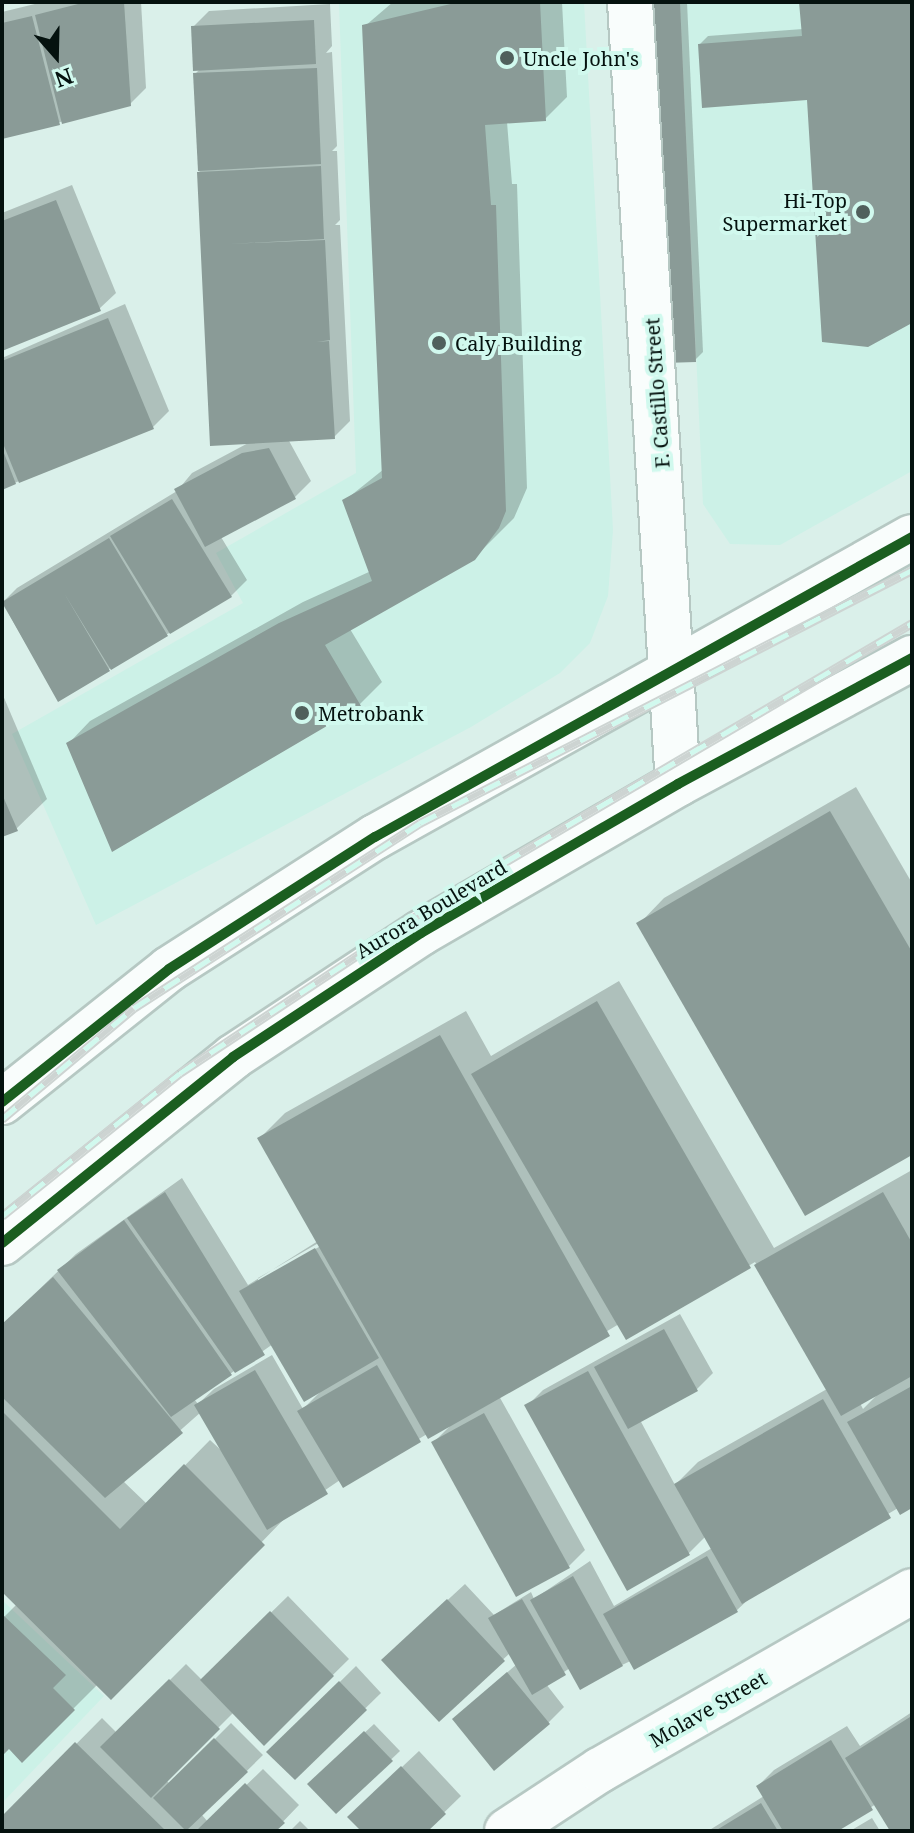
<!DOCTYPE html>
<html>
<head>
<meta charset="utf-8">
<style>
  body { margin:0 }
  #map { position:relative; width:914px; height:1833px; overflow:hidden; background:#daf0ea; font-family:"Noto Serif",serif }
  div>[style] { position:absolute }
  .built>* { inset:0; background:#ccf1e7 }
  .shadow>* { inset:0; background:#0003 }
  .building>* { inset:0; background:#8a9b97 }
  .roads { filter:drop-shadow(2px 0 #b6c8c3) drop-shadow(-2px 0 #b6c8c3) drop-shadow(0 2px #b6c8c3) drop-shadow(0 -2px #b6c8c3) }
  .minor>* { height:44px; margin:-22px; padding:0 22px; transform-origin:22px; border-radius:22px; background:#f9fdfc }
  .major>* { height:44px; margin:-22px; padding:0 22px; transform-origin:22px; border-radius:22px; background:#f9fdfc }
  .rail>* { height:9px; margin-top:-4.5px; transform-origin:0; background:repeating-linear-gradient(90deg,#d1f9ee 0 18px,#cdd4d2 0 36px); box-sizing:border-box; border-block:2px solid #cdd4d2 }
  .cycleway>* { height:10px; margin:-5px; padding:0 5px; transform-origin:5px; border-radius:5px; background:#1b5e20 }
  .dots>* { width:22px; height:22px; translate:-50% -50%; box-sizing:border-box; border:4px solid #d1f9ee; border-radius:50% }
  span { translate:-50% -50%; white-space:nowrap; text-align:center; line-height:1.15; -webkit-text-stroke:8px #d1f9ee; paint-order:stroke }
  .poi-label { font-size:20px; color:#05120f }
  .left { translate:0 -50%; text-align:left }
  .right { translate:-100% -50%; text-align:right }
  .street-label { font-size:20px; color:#05120f }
  .frame { position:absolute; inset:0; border:4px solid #05120f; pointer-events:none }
  .north { position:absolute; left:16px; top:16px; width:80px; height:80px; -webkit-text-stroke:6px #d1f9ee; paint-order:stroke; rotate:160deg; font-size:22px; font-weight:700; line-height:32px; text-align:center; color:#05120f }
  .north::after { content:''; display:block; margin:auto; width:28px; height:36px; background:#05120f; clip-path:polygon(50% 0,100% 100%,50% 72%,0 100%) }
</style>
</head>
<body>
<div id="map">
  <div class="built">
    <i style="clip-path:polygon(584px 2px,613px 530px,608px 596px,590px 643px,560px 673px,471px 727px,96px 925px,12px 734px,243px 603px,216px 553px,356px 473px,339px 4px)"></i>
    <i style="clip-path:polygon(680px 2px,912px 2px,912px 471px,780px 545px,730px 544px,703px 504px)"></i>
    <i style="clip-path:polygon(2px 1600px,104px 1696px,2px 1803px)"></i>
  </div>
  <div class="shadow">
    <i style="clip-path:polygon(43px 2px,141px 2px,146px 88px,130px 104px,2px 137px,2px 12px)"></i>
    <i style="clip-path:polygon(562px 2px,567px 97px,545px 119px,507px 122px,512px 184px,517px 184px,527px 488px,514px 518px,474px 558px,350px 629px,382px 682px,360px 704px,113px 849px,69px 743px,90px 721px,303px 602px,371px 571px,344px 501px,384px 469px,365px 26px,393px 2px)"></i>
    <i style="clip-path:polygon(650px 2px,687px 2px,703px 352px,695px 360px)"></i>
    <i style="clip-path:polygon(800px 2px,912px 2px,912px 320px,809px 98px,700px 44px,708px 36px,803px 29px)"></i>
    <i style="clip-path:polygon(330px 4px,332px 46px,326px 53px,332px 52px,337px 146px,332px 151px,337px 151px,340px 220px,335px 225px,340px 225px,350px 421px,334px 437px,288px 439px,311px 481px,295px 497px,221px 537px,247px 580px,231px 596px,59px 699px,2px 603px,17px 588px,177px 491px,192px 473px,252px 441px,212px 444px,195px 74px,200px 69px,193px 27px,209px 11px)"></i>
    <i style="clip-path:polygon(72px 185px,116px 293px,99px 309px,2px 348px,2px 213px)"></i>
    <i style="clip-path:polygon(125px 304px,169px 411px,153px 427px,2px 488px,2px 358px)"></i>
    <i style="clip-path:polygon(2px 693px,47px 799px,16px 829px,2px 835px)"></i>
    <i style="clip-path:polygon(856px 787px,912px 883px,912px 1152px,639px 924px,664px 898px)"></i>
    <i style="clip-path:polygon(evenodd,619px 981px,774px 1248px,912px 1170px,912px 1506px,898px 1508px,752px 1596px,736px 1611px,622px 1665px,570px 1668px,546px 1684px,564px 1707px,548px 1723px,454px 1719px,517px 1664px,510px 1653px,439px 1719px,400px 1644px,465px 1584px,494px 1615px,531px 1592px,534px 1599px,590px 1561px,614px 1606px,712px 1548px,706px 1536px,688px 1554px,527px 1406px,543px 1390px,680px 1314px,713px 1373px,697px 1389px,640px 1420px,675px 1485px,698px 1462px,827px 1389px,755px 1262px,626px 1338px,619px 1324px,499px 1396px,585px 1550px,569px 1566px,433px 1443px,450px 1426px,427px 1434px,343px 1485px,340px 1480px,287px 1516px,111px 1697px,98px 1684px,22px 1760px,9px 1747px,2px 1754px,2px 1619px,17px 1604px,2px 1589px,2px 1325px,76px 1254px,182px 1178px,248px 1285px,318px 1241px,260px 1138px,285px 1113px,466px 1011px,491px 1056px,619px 981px,322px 1241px,324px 1244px,258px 1282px,258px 1278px,322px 1241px,619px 981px,273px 1344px,320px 1392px,303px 1409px,272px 1355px,214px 1389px,198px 1404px,194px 1399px,273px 1344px,619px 981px,877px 1395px,863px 1409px,860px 1403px,877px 1395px,619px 981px,201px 1412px,223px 1452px,210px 1440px,147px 1504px,123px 1481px,201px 1412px)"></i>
    <i style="clip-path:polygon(288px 1596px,349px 1659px,264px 1743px,234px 1712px,166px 1780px,170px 1784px,231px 1723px,263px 1755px,202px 1815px,208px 1822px,263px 1769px,299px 1805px,274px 1831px,2px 1831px,2px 1819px,102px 1718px,117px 1733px,186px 1664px,202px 1680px)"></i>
    <i style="clip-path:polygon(356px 1666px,381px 1693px,295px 1777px,269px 1752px)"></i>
    <i style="clip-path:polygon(912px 1712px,912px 1831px,893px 1831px,876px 1804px,834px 1831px,708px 1831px,764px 1796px,758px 1786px,774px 1770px,847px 1726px,860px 1746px)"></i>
    <i style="clip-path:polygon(374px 1724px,400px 1751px,336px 1812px,318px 1776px)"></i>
    <i style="clip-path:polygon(419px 1751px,461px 1796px,425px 1831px,363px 1831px,366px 1801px)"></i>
    <i style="clip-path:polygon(872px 1818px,880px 1831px,850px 1831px)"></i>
    <i style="clip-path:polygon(300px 1821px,310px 1831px,290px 1831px)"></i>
  </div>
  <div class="building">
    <i style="clip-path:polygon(86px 2px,124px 2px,131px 106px,62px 124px,35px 15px)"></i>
    <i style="clip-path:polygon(459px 2px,540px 2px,546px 121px,485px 125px,491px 205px,496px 205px,506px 511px,499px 528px,475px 560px,325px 645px,361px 706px,112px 852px,66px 743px,279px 623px,372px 581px,342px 500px,382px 478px,362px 25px)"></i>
    <i style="clip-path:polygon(648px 2px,680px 2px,696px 362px,664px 363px)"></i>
    <i style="clip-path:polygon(799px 2px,912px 2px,912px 323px,868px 347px,822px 342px,807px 100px,702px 108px,698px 44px,802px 36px)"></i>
    <i style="clip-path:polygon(32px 16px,60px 125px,2px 139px,2px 23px)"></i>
    <i style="clip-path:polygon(314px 20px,316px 64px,193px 71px,191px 26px)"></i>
    <i style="clip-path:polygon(317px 68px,321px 164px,198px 171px,193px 73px)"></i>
    <i style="clip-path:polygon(321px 166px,324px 239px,228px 244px,325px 240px,330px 340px,317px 342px,329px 341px,335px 439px,210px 446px,197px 172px)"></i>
    <i style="clip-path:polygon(56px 200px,101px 311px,2px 351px,2px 221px)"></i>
    <i style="clip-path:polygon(108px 318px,154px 429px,19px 483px,2px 441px,2px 361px)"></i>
    <i style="clip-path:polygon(2px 448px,16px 484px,2px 490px)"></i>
    <i style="clip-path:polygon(269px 448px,296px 499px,205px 547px,174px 489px,242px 453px)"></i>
    <i style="clip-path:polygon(172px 499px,232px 597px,170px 634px,110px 536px)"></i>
    <i style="clip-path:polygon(109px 538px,168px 636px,111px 670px,64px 593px,110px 671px,58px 702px,2px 602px)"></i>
    <i style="clip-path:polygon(2px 794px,18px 831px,2px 837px)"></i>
    <i style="clip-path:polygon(830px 811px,912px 952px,912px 1155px,805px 1216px,636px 923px)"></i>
    <i style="clip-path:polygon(597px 1001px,751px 1268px,626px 1340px,471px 1074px)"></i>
    <i style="clip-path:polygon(440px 1035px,610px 1336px,428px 1439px,257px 1138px)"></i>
    <i style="clip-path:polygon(165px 1192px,265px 1355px,235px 1373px,127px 1218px)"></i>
    <i style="clip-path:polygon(883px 1192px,912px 1243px,912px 1376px,841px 1416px,754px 1265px)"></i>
    <i style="clip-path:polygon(124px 1220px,232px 1375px,171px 1417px,57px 1270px)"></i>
    <i style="clip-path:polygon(315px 1248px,379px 1358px,304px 1402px,239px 1291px)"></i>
    <i style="clip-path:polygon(53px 1277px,183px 1433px,105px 1498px,2px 1397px,2px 1324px)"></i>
    <i style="clip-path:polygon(664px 1329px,698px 1391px,628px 1429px,594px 1367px)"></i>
    <i style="clip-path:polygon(377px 1365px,421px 1442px,343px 1488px,297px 1411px)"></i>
    <i style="clip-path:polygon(255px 1370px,328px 1494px,267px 1530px,194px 1405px)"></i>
    <i style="clip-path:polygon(588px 1371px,690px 1555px,627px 1591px,524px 1405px)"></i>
    <i style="clip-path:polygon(912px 1386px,912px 1508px,900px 1515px,847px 1422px)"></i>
    <i style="clip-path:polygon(823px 1399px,891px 1518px,742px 1604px,674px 1484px)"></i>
    <i style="clip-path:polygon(2px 1411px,120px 1529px,184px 1464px,265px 1545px,111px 1700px,2px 1592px)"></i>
    <i style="clip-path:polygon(484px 1413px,570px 1568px,516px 1597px,431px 1442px)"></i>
    <i style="clip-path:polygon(707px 1556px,738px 1612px,634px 1670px,603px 1614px)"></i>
    <i style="clip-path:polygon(573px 1576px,623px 1666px,580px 1690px,530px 1600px)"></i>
    <i style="clip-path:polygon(447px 1599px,505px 1661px,439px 1722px,381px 1660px)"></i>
    <i style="clip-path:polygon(522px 1599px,566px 1675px,532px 1695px,488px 1618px)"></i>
    <i style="clip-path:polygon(270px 1611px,334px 1676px,264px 1746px,200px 1680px)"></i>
    <i style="clip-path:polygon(3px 1615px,66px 1675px,53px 1688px,75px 1710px,22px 1763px,9px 1749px,2px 1756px)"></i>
    <i style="clip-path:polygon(507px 1672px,550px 1724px,494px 1771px,452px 1719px)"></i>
    <i style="clip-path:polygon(169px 1679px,220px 1729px,151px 1798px,100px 1747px)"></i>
    <i style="clip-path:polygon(339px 1681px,367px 1710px,295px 1780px,266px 1752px)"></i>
    <i style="clip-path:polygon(910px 1717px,912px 1831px,890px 1831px,845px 1758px)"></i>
    <i style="clip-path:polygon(364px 1731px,393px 1761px,336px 1814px,307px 1784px)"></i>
    <i style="clip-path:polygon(214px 1738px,248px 1772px,186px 1831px,153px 1798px)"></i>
    <i style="clip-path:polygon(831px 1740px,873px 1810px,838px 1831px,783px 1831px,756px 1786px)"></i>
    <i style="clip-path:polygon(75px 1742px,166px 1831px,2px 1831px,2px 1816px)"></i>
    <i style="clip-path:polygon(401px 1766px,446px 1814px,428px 1831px,361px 1831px,347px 1817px)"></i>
    <i style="clip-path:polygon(245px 1783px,285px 1823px,276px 1831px,196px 1831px)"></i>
    <i style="clip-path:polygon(761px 1803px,778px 1831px,715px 1831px)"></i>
  </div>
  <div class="roads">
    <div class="minor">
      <i style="left:630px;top:2px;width:783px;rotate:86.49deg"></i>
      <i style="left:507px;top:1831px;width:111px;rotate:-33.3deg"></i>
      <i style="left:600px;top:1770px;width:360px;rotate:-29.8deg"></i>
    </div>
    <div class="major">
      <i style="left:2px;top:1102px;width:213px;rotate:-38.5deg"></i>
      <i style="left:169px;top:969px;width:245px;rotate:-32.7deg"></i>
      <i style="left:375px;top:837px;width:615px;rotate:-29.19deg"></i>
      <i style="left:2px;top:1243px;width:297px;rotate:-38.8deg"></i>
      <i style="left:233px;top:1057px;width:225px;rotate:-33.4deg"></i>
      <i style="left:421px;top:933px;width:297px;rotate:-30.1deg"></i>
      <i style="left:678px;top:784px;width:266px;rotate:-28.3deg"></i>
    </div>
  </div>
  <div class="rail">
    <i style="left:2px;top:1119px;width:172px;rotate:-40.1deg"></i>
    <i style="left:134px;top:1008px;width:341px;rotate:-32.9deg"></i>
    <i style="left:420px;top:823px;width:553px;rotate:-27.21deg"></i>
    <i style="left:2px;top:1216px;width:228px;rotate:-38.8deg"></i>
    <i style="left:180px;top:1073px;width:315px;rotate:-33.6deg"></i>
    <i style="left:442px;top:899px;width:545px;rotate:-30.42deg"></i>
  </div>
  <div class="cycleway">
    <i style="left:2px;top:1102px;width:213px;rotate:-38.5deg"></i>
    <i style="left:169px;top:969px;width:245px;rotate:-32.7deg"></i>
    <i style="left:375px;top:837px;width:615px;rotate:-29.19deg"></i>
    <i style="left:2px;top:1243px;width:297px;rotate:-38.8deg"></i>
    <i style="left:233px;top:1057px;width:225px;rotate:-33.4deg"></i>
    <i style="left:421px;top:933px;width:297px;rotate:-30.1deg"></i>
    <i style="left:678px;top:784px;width:266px;rotate:-28.3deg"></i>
  </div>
  <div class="dots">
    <i style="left:507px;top:58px;background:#50605c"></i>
    <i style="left:863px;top:212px;background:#50605c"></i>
    <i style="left:439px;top:343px;background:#50605c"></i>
    <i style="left:302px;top:713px;background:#50605c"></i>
  </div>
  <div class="poi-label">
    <span class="left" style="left:523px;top:58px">Uncle John's</span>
    <span class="right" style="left:847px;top:212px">Hi-Top<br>Supermarket</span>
    <span class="left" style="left:455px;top:343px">Caly Building</span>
    <span class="left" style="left:318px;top:713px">Metrobank</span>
  </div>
  <div class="street-label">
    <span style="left:657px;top:393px;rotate:-94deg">F. Castillo Street</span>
    <span style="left:431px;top:909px;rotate:-31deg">Aurora Boulevard</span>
    <span style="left:708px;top:1709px;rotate:-30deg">Molave Street</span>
  </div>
  <div class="frame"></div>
  <div class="north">N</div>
</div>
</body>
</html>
